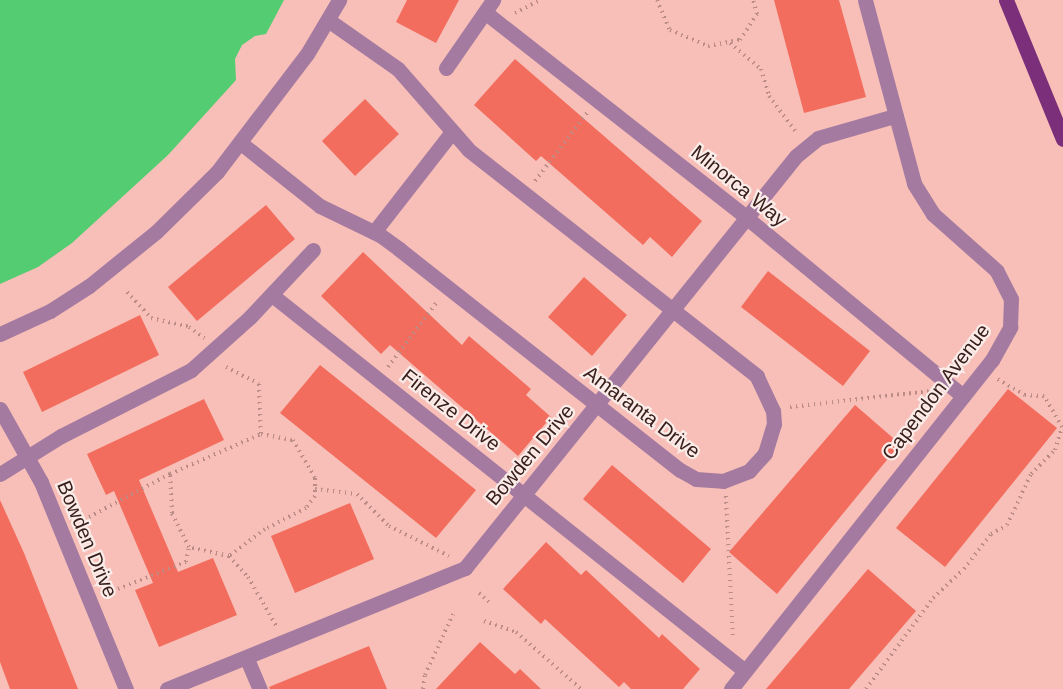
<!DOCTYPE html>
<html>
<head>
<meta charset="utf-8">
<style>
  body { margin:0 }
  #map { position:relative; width:1063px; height:689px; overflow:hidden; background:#f7bfb7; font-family:Helvetica,sans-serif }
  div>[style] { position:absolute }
  .water>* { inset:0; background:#54cc71 }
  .building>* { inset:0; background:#f36d5e }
  .path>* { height:4px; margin-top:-2px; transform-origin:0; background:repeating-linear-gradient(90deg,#bb8c85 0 1.5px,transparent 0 6px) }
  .minor>* { height:15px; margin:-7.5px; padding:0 7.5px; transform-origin:7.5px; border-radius:7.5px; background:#a47aa1 }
  .major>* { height:15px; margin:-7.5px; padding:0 7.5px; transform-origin:7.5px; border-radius:7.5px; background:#7b2e79 }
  span { translate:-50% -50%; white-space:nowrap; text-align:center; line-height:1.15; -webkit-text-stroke:4.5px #faece9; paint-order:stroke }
  .street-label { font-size:20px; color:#3a201c }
</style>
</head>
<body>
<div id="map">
  <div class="water">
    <i style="clip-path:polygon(0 0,284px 0,266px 34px,255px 36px,242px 45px,235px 59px,236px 80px,168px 155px,72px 243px,38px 267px,0 284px)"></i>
  </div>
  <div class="building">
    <i style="clip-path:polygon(407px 0,459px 0,436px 43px,396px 22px)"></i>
    <i style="clip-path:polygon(774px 0,839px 0,866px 97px,804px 113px)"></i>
    <i style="clip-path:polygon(515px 59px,702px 221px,672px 257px,650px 237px,643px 245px,541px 156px,536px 161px,474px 105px)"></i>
    <i style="clip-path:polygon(365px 99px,399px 134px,355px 176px,322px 141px)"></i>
    <i style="clip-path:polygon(266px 205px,295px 239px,197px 321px,168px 287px)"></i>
    <i style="clip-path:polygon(363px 252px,462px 345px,469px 336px,531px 389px,526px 395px,551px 417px,518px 456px,390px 345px,381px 354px,321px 296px)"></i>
    <i style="clip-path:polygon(768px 271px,870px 351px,843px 386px,741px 307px)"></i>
    <i style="clip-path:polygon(584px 277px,627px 315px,592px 356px,548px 317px)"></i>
    <i style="clip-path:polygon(140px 315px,159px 355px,42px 412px,23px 372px)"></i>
    <i style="clip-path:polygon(320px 365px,476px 490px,436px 538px,280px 413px)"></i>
    <i style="clip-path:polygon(1008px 389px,1057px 428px,945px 567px,896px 528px)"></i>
    <i style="clip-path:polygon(204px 399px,224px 440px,139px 480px,178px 572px,213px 558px,237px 615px,159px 647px,135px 590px,153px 583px,114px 491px,106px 495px,87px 454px)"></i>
    <i style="clip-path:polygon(855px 405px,900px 444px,777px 594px,729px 552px)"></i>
    <i style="clip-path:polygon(612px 465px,711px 549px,683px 583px,583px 499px)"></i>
    <i style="clip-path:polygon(0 500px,24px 553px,78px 689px,10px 689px,0 662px)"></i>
    <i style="clip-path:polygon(350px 503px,374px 559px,295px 593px,271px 536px)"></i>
    <i style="clip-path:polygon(546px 542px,581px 575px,586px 570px,659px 638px,662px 634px,700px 669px,683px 689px,631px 689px,624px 682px,619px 687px,545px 619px,541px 624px,503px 589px)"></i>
    <i style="clip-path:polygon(868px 569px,916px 611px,849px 689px,766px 689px)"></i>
    <i style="clip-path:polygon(480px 642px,515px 674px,520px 669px,541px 689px,436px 689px)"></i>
    <i style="clip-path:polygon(369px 646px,387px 689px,270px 689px,269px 687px)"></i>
  </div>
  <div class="path">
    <i style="left:657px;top:0;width:33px;rotate:67deg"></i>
    <i style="left:670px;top:30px;width:41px;rotate:22.8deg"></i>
    <i style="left:708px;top:46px;width:33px;rotate:-11deg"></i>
    <i style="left:740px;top:40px;width:31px;rotate:-57deg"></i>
    <i style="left:757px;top:14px;width:15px;rotate:-106deg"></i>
    <i style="left:515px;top:13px;width:29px;rotate:-27deg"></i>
    <i style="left:730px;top:43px;width:40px;rotate:40deg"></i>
    <i style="left:761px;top:69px;width:28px;rotate:73deg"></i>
    <i style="left:769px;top:96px;width:45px;rotate:53.1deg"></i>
    <i style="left:535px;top:181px;width:86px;rotate:-52.6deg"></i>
    <i style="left:127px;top:292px;width:35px;rotate:47deg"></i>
    <i style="left:151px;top:318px;width:39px;rotate:13deg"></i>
    <i style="left:189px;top:327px;width:19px;rotate:36deg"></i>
    <i style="left:226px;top:367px;width:37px;rotate:27deg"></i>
    <i style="left:259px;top:384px;width:50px;rotate:87.7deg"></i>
    <i style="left:388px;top:367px;width:83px;rotate:-52.9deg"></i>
    <i style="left:790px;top:407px;width:140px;rotate:-6.6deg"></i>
    <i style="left:261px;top:434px;width:33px;rotate:11deg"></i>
    <i style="left:293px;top:440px;width:44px;rotate:59.9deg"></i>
    <i style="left:315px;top:478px;width:18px;rotate:90deg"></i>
    <i style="left:315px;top:496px;width:15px;rotate:127deg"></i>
    <i style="left:306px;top:508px;width:46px;rotate:152.9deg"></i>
    <i style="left:265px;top:529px;width:45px;rotate:143.1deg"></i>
    <i style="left:229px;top:556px;width:41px;rotate:-167.3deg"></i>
    <i style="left:189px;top:547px;width:38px;rotate:-117deg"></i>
    <i style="left:172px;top:513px;width:39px;rotate:-93deg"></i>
    <i style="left:170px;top:474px;width:99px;rotate:-23.7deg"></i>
    <i style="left:315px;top:489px;width:42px;rotate:6.8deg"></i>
    <i style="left:357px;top:494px;width:45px;rotate:45deg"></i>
    <i style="left:389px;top:526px;width:67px;rotate:26.6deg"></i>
    <i style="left:726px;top:496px;width:143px;rotate:87.2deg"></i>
    <i style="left:89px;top:517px;width:92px;rotate:-28deg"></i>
    <i style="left:229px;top:556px;width:28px;rotate:48deg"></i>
    <i style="left:248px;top:577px;width:58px;rotate:59.9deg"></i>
    <i style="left:118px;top:589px;width:73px;rotate:-21.7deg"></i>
    <i style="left:186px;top:562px;width:15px;rotate:-79deg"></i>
    <i style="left:479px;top:593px;width:13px;rotate:42deg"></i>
    <i style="left:484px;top:621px;width:34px;rotate:19deg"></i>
    <i style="left:516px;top:632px;width:86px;rotate:41.2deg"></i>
    <i style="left:423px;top:689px;width:14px;rotate:-82deg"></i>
    <i style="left:425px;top:675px;width:67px;rotate:-65.3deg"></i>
    <i style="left:866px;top:689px;width:113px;rotate:-53.6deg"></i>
    <i style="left:933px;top:598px;width:42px;rotate:-43.1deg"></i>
    <i style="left:964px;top:569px;width:44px;rotate:-52.4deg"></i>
    <i style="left:991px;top:534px;width:18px;rotate:-29deg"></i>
    <i style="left:1007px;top:525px;width:56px;rotate:-64.8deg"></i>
    <i style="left:1031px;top:474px;width:34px;rotate:-45deg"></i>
    <i style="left:1055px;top:450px;width:24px;rotate:-73deg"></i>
    <i style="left:1062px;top:427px;width:36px;rotate:-120deg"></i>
    <i style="left:1044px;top:396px;width:19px;rotate:-177deg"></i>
    <i style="left:1025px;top:395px;width:32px;rotate:-150deg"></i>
  </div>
  <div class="minor">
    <i style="left:486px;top:13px;width:332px;rotate:38.1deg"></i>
    <i style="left:747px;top:218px;width:280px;rotate:39.5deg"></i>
    <i style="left:446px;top:68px;width:83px;rotate:-55.3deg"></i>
    <i style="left:242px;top:144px;width:100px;rotate:38.5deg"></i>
    <i style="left:320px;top:206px;width:67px;rotate:25.8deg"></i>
    <i style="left:380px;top:235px;width:24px;rotate:36deg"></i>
    <i style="left:399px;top:249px;width:357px;rotate:38.2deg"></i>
    <i style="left:680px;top:470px;width:18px;rotate:29deg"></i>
    <i style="left:696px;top:479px;width:27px;rotate:4deg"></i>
    <i style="left:723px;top:481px;width:28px;rotate:-21deg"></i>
    <i style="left:749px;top:471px;width:24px;rotate:-48deg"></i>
    <i style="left:765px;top:453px;width:30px;rotate:-73deg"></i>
    <i style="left:774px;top:424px;width:13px;rotate:-94deg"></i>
    <i style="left:773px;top:411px;width:38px;rotate:-115deg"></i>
    <i style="left:757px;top:376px;width:367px;rotate:-141.9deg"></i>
    <i style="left:468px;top:149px;width:106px;rotate:-131.2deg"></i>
    <i style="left:398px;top:69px;width:85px;rotate:-145deg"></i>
    <i style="left:374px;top:232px;width:125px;rotate:-52.1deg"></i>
    <i style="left:272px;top:295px;width:604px;rotate:38.48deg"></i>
    <i style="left:0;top:334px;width:55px;rotate:-24.7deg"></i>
    <i style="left:50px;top:311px;width:46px;rotate:-32.7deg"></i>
    <i style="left:89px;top:286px;width:86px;rotate:-38.9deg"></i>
    <i style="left:156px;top:232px;width:86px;rotate:-44.5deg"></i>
    <i style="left:217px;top:172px;width:148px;rotate:-52.7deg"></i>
    <i style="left:307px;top:54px;width:63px;rotate:-59.3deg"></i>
    <i style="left:0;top:409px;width:84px;rotate:60.7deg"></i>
    <i style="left:41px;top:482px;width:224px;rotate:67.7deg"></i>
    <i style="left:0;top:474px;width:72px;rotate:-31.9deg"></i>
    <i style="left:61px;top:436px;width:146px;rotate:-26.9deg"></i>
    <i style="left:191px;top:370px;width:79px;rotate:-41.9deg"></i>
    <i style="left:250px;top:317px;width:92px;rotate:-46.8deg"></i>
    <i style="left:247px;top:659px;width:33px;rotate:67deg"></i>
    <i style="left:167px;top:689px;width:322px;rotate:-22.1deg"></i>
    <i style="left:465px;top:568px;width:528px;rotate:-51.22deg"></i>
    <i style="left:796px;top:156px;width:28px;rotate:-39deg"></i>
    <i style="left:818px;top:138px;width:79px;rotate:-16.1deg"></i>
    <i style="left:731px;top:689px;width:420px;rotate:-51.6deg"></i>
    <i style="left:992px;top:360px;width:38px;rotate:-61deg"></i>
    <i style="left:1010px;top:327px;width:28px;rotate:-88deg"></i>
    <i style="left:1011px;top:299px;width:31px;rotate:-117deg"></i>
    <i style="left:997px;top:271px;width:86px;rotate:-138.3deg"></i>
    <i style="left:933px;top:214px;width:36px;rotate:-122deg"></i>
    <i style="left:914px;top:183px;width:189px;rotate:-105deg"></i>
  </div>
  <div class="major">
    <i style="left:1006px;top:0;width:150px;rotate:67.7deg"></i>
  </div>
  <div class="street-label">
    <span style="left:739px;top:186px;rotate:39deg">Minorca Way</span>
    <span style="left:936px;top:392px;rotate:-53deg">Capendon Avenue</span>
    <span style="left:451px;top:410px;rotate:38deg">Firenze Drive</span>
    <span style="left:642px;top:412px;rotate:37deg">Amaranta Drive</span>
    <span style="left:530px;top:455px;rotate:-50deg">Bowden Drive</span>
    <span style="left:87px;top:539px;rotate:67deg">Bowden Drive</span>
  </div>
</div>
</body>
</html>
